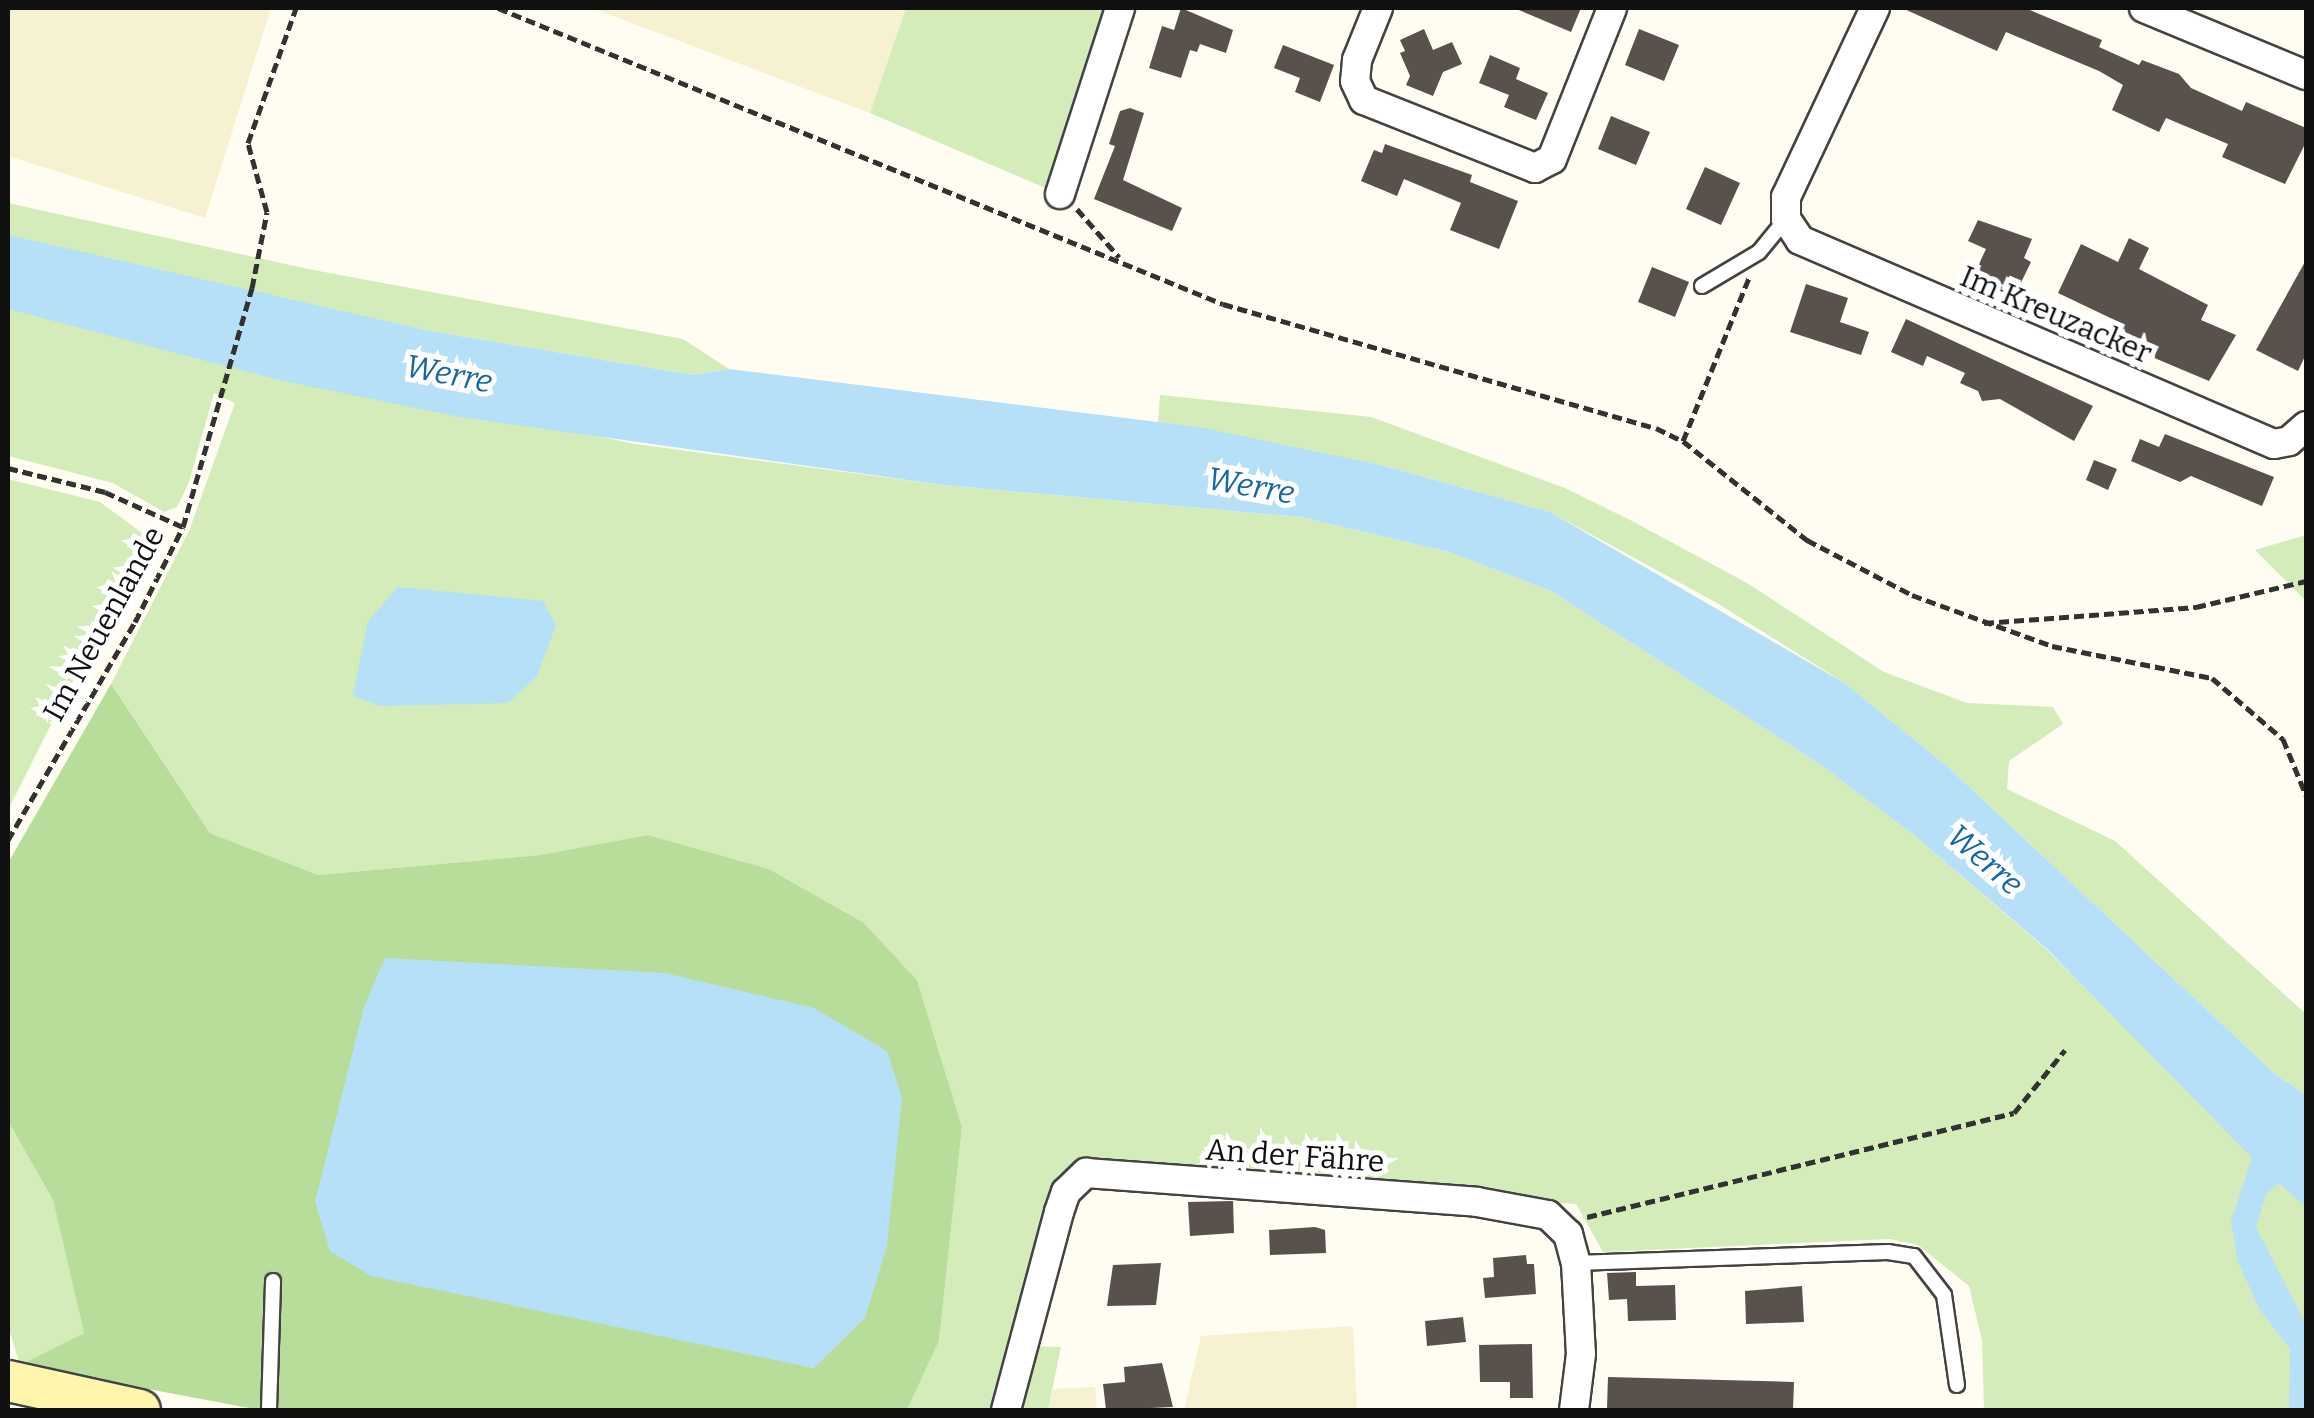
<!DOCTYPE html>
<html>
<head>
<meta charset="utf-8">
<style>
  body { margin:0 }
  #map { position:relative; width:2314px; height:1418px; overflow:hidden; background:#fffcf2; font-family:Bitter,serif }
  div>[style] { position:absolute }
  .farmland>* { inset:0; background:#f6f2d1 }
  .green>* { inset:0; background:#d4ebba }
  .forest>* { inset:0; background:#b8dc99 }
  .water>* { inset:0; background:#b6e0f7 }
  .building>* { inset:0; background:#59514c }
  .path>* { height:5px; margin-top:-2.5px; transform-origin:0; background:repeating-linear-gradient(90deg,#323232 0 10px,transparent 0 15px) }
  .roads { filter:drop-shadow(2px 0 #434343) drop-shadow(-2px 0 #434343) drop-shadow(0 2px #434343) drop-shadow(0 -2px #434343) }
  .lane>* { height:14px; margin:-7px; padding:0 7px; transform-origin:7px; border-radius:7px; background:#fff }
  .street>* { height:28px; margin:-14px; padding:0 14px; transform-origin:14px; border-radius:14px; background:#fff }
  .secondary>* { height:40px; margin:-20px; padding:0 20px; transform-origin:20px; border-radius:20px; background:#fff5ad }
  span { translate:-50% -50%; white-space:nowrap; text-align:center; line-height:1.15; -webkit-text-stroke:10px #fff; paint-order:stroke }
  .street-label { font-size:30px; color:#101010 }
  .water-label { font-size:32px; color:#1568a5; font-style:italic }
  .frame { position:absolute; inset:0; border:10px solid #101010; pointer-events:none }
</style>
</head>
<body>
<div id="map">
  <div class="farmland">
    <i style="clip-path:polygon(8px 8px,271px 8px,205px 218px,8px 156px)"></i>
    <i style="clip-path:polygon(592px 8px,906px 8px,870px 113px)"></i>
    <i style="clip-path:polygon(1353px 1326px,1357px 1410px,1184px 1410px,1201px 1336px)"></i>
    <i style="clip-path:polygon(1095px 1387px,1097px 1410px,1048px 1410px,1053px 1389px)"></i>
  </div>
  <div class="green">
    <i style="clip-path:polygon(906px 8px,1107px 8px,1050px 190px,870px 113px)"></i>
    <i style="clip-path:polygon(8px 203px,308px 269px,683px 339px,729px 369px,693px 375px,430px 331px,148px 270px,8px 235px)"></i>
    <i style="clip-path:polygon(8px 309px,635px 444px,943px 485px,1301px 517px,1449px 552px,1551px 591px,1821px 765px,1915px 836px,2047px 950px,2306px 1207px,2306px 1410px,1984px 1410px,1982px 1340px,1969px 1286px,1918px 1245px,1890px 1239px,1603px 1252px,1576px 1204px,1082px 1167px,1017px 1346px,1061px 1347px,1048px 1410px,907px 1410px,939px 1341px,962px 1127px,917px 980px,864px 923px,769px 869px,648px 835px,540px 855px,318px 875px,210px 833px,111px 684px,189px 531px,235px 403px,214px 393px,189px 482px,177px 507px,164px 512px,113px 483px,8px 456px)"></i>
    <i style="clip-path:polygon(1160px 395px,1371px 417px,1565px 488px,1632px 521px,1747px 583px,1884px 672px,1967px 703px,2053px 707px,2063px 724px,2009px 761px,2007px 789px,2115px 841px,2306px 1014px,2306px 1095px,2274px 1073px,1948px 767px,1846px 684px,1717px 603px,1550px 512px,1381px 465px,1158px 422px)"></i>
    <i style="clip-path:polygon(8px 479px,100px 502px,142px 533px,149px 568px,101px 647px,78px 656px,78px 671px,8px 810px)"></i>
    <i style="clip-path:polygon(2306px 535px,2306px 601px,2255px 550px)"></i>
    <i style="clip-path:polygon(8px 1121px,53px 1200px,84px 1333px,20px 1365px,8px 1325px)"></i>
  </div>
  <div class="forest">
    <i style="clip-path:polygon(evenodd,111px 684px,210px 833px,318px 875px,540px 855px,648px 835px,769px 869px,864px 923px,917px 980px,962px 1127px,939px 1341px,907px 1410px,260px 1410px,20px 1365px,84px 1333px,53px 1200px,8px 1121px,8px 863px,111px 684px,385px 958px,815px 1368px,607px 1324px,385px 958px)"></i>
  </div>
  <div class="water">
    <i style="clip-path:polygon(8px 235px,430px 331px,693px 375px,729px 369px,1198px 427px,1381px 465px,1550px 512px,1846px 684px,1948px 767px,2274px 1073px,2306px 1095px,2306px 1207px,2279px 1183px,2266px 1194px,2256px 1227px,2306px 1325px,2306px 1410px,2289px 1410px,2290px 1349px,2260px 1310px,2238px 1262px,2231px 1221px,2252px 1158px,2048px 950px,1915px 836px,1821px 765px,1551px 591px,1449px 552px,1301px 517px,943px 485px,460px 417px,279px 380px,8px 309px)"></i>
    <i style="clip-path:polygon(398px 587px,543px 601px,556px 625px,537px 676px,508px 703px,380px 706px,353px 696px,368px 621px)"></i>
    <i style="clip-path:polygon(385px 958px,665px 973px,814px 1008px,887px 1051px,902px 1097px,887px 1246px,865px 1318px,814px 1368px,371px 1276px,330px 1251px,315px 1202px,364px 1007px)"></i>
  </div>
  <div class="building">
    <i style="clip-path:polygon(1181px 8px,1233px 30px,1226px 53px,1200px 44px,1197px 52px,1190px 50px,1181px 78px,1149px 68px,1162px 26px,1174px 30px)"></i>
    <i style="clip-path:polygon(1514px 8px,1581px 8px,1571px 32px)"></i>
    <i style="clip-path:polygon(1902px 8px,2025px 8px,2102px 40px,2099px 47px,2139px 65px,2142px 60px,2179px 74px,2191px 88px,2242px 111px,2246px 102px,2306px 128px,2306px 142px,2285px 184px,2222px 157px,2228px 144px,2166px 118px,2159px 132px,2112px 110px,2123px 85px,2099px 71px,2006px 32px,1997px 51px)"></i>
    <i style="clip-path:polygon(1424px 29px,1433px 50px,1452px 42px,1462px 64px,1443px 72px,1433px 96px,1406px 85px,1410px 76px,1400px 53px,1405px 51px,1400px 40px)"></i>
    <i style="clip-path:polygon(1639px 29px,1679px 45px,1664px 81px,1625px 65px)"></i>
    <i style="clip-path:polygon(1283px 45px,1334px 65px,1320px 102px,1295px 92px,1300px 78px,1274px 68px)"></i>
    <i style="clip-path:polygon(1490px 55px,1520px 68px,1516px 79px,1548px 93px,1536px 120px,1504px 107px,1509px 95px,1479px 83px)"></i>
    <i style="clip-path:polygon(1130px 108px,1144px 113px,1123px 180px,1182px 208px,1172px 231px,1094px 199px,1115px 146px,1109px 144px,1120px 111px)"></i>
    <i style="clip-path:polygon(1611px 116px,1650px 132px,1636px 165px,1598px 149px)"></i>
    <i style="clip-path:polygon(1385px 144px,1472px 175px,1470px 182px,1518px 201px,1499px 249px,1450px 230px,1461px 203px,1404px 179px,1397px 196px,1361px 181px,1374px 150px,1382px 153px)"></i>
    <i style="clip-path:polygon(1705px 167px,1740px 183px,1721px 225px,1686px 209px)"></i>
    <i style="clip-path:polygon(1978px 220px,2032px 239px,2024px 258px,2031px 262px,2014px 297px,1972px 279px,1986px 249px,1968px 241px)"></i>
    <i style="clip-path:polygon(2129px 238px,2149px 248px,2139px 269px,2208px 305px,2201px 320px,2236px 335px,2209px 381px,2114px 341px,2123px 324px,2058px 293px,2081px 244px,2118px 262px)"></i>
    <i style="clip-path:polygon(2306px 260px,2306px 354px,2298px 371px,2256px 350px)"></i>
    <i style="clip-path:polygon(1652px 267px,1689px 282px,1675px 317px,1638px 302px)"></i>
    <i style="clip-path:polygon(1806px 284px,1848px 298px,1840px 322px,1869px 332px,1861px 355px,1790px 332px)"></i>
    <i style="clip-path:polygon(1906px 319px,2093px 406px,2074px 441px,2000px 399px,1982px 401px,1978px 391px,1960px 383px,1965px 373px,1927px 356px,1923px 366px,1891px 352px)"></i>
    <i style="clip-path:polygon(2165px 434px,2274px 477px,2262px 506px,2191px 476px,2180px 482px,2131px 461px,2140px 439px,2159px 447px)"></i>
    <i style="clip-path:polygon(2094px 460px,2117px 469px,2108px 490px,2086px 480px)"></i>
    <i style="clip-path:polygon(1233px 1201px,1234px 1233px,1190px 1236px,1188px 1202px)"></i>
    <i style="clip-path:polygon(1315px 1227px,1325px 1230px,1326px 1253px,1270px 1255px,1269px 1230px)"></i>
    <i style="clip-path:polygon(1526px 1255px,1527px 1264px,1534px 1264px,1536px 1294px,1485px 1298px,1483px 1278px,1494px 1277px,1493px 1258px)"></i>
    <i style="clip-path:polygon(1161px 1263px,1156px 1305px,1107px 1306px,1113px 1265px)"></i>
    <i style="clip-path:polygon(1636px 1272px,1636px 1286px,1675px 1285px,1676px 1320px,1628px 1321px,1627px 1299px,1609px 1300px,1607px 1273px)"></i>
    <i style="clip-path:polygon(1802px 1286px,1804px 1322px,1746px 1324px,1745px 1291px)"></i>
    <i style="clip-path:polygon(1463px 1317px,1466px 1342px,1427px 1346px,1425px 1321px)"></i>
    <i style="clip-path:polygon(1532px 1344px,1533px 1398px,1510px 1398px,1510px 1382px,1480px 1382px,1479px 1345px)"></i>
    <i style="clip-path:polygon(1162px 1363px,1173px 1407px,1106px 1410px,1103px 1384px,1125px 1382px,1124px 1367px)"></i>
    <i style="clip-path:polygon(1608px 1377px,1794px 1382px,1793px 1410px,1607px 1408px)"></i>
  </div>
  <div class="path">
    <i style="left:498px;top:8px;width:783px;rotate:22.21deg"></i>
    <i style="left:1223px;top:304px;width:450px;rotate:16deg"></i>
    <i style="left:1656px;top:428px;width:30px;rotate:26deg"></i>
    <i style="left:1683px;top:441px;width:159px;rotate:38.6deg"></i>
    <i style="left:1807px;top:540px;width:119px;rotate:27.6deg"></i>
    <i style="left:1912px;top:595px;width:149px;rotate:20deg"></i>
    <i style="left:2052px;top:646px;width:163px;rotate:11.3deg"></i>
    <i style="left:2212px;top:678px;width:94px;rotate:40.7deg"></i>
    <i style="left:2283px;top:739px;width:61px;rotate:67.7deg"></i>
    <i style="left:1077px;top:209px;width:64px;rotate:48.8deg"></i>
    <i style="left:1683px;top:441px;width:176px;rotate:-68deg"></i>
    <i style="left:8px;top:468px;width:100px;rotate:13.9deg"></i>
    <i style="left:105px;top:492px;width:85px;rotate:24.2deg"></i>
    <i style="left:1984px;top:623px;width:213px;rotate:-4.3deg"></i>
    <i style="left:2196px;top:607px;width:113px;rotate:-13.3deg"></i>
    <i style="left:8px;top:840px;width:252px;rotate:-59.8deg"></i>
    <i style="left:135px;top:622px;width:106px;rotate:-63.2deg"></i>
    <i style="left:183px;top:527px;width:249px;rotate:-73.9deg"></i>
    <i style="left:252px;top:288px;width:77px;rotate:-78.8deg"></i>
    <i style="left:267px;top:212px;width:72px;rotate:-105.4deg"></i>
    <i style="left:248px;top:143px;width:143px;rotate:-70.4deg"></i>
    <i style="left:1587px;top:1217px;width:439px;rotate:-13.7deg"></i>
    <i style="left:2014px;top:1113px;width:81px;rotate:-51deg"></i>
  </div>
  <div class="roads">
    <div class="lane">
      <i style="left:1702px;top:286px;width:66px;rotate:-30.8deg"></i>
      <i style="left:1759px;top:252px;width:43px;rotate:-50.7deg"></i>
      <i style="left:1576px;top:1263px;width:312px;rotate:-2deg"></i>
      <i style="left:1888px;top:1252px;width:26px;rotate:9deg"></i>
      <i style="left:1914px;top:1256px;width:49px;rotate:52.4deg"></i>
      <i style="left:1944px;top:1295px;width:91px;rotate:81.8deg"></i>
      <i style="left:269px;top:1410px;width:129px;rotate:-88.2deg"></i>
    </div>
    <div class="street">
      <i style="left:1378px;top:8px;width:56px;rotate:112deg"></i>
      <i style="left:1357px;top:60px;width:21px;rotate:95deg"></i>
      <i style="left:1355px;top:81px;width:21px;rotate:65deg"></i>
      <i style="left:1364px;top:100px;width:184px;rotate:21.7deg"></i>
      <i style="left:1535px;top:168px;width:19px;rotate:-28deg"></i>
      <i style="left:1552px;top:159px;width:162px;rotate:-68.3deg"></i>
      <i style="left:1875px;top:8px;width:209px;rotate:115.2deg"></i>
      <i style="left:1786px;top:197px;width:22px;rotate:90deg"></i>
      <i style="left:1786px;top:219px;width:25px;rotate:56deg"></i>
      <i style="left:1800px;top:240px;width:516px;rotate:23.29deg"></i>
      <i style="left:2274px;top:444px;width:15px;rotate:-11deg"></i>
      <i style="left:2289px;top:441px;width:23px;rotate:-41deg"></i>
      <i style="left:2144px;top:8px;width:175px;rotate:22.5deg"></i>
      <i style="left:1060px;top:194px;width:195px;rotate:-72.1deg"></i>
      <i style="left:1006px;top:1410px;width:205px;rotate:-75deg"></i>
      <i style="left:1059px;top:1212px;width:21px;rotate:-71deg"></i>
      <i style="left:1066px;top:1192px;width:28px;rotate:-44deg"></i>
      <i style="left:1086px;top:1173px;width:392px;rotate:4.2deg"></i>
      <i style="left:1477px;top:1202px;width:72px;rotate:10.4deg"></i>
      <i style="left:1548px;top:1215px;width:28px;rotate:44deg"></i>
      <i style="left:1568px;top:1234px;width:30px;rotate:75deg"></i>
      <i style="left:1576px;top:1263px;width:91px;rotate:86.9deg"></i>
      <i style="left:1581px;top:1354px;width:56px;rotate:97.1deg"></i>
    </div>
    <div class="secondary">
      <i style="left:8px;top:1381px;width:135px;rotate:12.4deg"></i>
    </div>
  </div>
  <div class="street-label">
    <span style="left:2056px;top:315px;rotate:23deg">Im Kreuzacker</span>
    <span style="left:104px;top:624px;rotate:-61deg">Im Neuenlande</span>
    <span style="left:1295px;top:1156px;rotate:4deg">An der Fähre</span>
  </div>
  <div class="water-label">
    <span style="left:449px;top:374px;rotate:11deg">Werre</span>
    <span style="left:1251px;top:486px;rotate:10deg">Werre</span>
    <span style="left:1985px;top:860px;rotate:41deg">Werre</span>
  </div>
  <div class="frame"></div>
</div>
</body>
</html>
